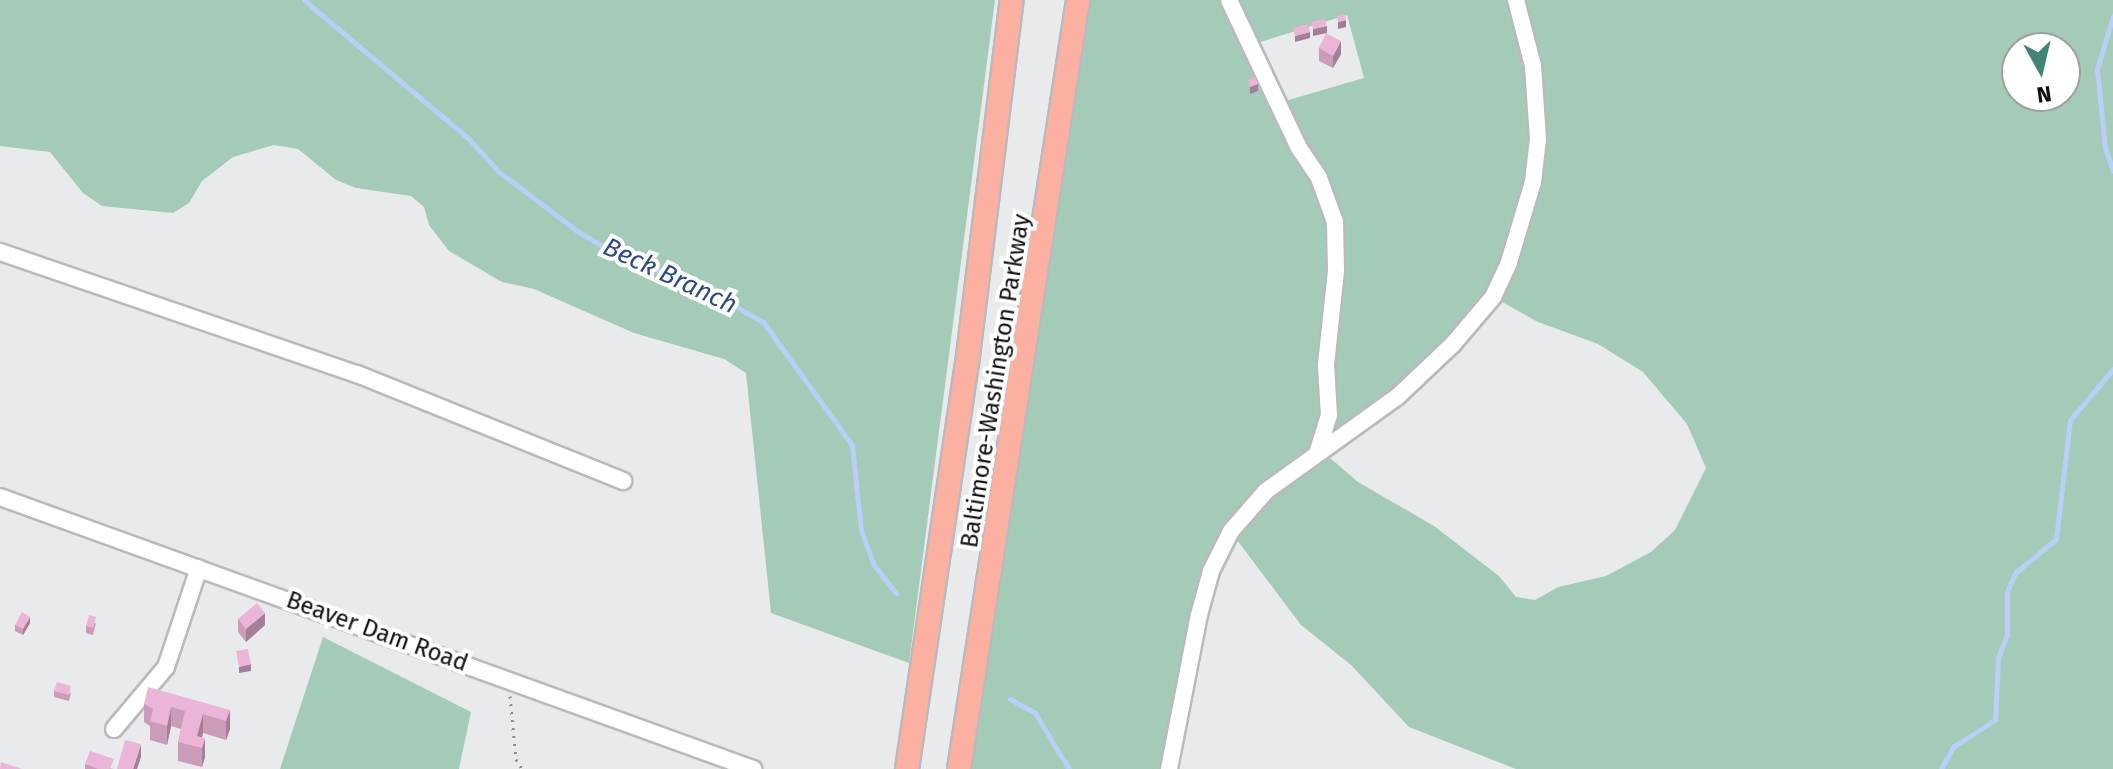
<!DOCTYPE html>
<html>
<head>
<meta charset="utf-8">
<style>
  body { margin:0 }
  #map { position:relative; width:2113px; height:769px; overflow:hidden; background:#e9eaec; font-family:"Fira Sans",sans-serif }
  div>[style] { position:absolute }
  .green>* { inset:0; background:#a3cbb8 }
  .stream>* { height:5px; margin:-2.5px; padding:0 2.5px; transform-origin:2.5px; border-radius:2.5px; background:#b8cff8 }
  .path>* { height:3px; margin-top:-1.5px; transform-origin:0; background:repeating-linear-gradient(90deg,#8b8b8d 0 2px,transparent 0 8px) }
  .roads { filter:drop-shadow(2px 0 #b9babc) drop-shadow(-2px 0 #b9babc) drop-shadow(0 2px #b9babc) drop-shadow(0 -2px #b9babc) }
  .minor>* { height:16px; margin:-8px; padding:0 8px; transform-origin:8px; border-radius:8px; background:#fff }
  .highway>* { height:22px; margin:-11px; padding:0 11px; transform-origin:11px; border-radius:11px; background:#fbb0a1 }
  .wall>* { inset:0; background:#ca9cba }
  .shaded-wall>* { inset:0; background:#a47f97 }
  .building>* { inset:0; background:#ebb5d8 }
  span { translate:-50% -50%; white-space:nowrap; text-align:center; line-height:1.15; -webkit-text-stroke:8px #fff; paint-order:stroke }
  .street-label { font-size:24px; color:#101011 }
  .water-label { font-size:26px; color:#2b4a87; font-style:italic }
  .north { position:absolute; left:2001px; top:32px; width:80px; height:80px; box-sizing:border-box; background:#fff; border:2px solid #9f9fa0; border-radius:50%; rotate:172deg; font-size:22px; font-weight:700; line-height:32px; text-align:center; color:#101011 }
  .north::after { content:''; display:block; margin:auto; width:28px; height:36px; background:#408479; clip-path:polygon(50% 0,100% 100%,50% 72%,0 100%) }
</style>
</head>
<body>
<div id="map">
  <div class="green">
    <i style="clip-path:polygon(0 0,995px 0,909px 663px,771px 613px,746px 373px,724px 359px,634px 333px,534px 289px,502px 282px,449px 251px,429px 225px,424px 207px,411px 196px,356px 188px,336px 180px,298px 149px,274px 145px,233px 157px,202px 181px,189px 203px,173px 213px,102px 206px,83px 193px,50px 152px,0 146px)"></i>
    <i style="clip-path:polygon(evenodd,1078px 0,2113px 0,2113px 769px,1516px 769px,1409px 727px,1351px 665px,1301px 625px,1231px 532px,1222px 545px,1169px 769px,959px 769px,1078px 0,1347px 15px,1364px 78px,1278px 103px,1251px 45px,1347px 15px,1078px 0,2017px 48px,2065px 48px,2065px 96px,2017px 96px,2017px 48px,1078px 0,1493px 297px,1538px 322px,1598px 344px,1643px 372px,1687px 424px,1706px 468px,1675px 530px,1651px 552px,1606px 576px,1558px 587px,1535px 600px,1516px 597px,1499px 576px,1434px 526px,1358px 482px,1322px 451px,1453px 344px,1493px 297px)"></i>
    <i style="clip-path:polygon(323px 637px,471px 712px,459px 769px,280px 769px)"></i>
  </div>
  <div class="stream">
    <i style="left:304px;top:0;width:217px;rotate:40.1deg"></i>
    <i style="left:470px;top:140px;width:42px;rotate:47.9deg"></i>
    <i style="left:498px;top:171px;width:99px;rotate:37.2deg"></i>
    <i style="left:577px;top:231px;width:51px;rotate:30.6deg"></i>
    <i style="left:621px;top:257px;width:75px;rotate:19.4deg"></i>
    <i style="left:692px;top:282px;width:81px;rotate:29.4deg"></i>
    <i style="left:763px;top:322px;width:152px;rotate:54.1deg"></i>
    <i style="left:852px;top:445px;width:85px;rotate:84deg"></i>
    <i style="left:861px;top:530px;width:37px;rotate:70deg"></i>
    <i style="left:874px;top:565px;width:36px;rotate:52deg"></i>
    <i style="left:2113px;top:16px;width:55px;rotate:106.8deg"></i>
    <i style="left:2097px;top:69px;width:79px;rotate:84.2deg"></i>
    <i style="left:2105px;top:148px;width:24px;rotate:71deg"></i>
    <i style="left:1010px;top:699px;width:29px;rotate:29deg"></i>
    <i style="left:1035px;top:713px;width:66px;rotate:58.7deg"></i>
    <i style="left:1941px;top:769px;width:26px;rotate:-61deg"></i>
    <i style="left:1954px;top:746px;width:49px;rotate:-32.4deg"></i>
    <i style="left:1995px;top:720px;width:62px;rotate:-87.2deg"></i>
    <i style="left:1998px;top:658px;width:25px;rotate:-69deg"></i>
    <i style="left:2007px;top:635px;width:44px;rotate:-90deg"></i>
    <i style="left:2007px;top:591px;width:21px;rotate:-65deg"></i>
    <i style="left:2016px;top:572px;width:52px;rotate:-39.5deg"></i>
    <i style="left:2056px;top:539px;width:120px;rotate:-83.3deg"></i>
    <i style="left:2070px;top:420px;width:67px;rotate:-49.9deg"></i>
  </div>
  <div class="path">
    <i style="left:510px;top:696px;width:63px;rotate:84.6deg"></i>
    <i style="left:516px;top:759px;width:12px;rotate:59deg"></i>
  </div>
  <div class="roads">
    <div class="minor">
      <i style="left:1229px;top:0;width:164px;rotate:64.7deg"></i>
      <i style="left:1299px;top:148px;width:36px;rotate:56deg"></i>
      <i style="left:1319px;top:178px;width:47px;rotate:70deg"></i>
      <i style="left:1335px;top:222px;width:49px;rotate:88.8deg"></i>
      <i style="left:1336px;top:271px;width:95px;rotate:96.1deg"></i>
      <i style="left:1326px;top:365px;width:50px;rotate:86.6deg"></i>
      <i style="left:1329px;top:415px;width:41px;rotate:107.1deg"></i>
      <i style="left:0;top:252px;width:377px;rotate:18.9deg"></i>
      <i style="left:357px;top:374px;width:287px;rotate:21.9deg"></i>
      <i style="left:0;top:497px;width:801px;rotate:19.86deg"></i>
      <i style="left:114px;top:729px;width:81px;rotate:-50deg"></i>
      <i style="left:166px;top:667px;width:104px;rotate:-71.6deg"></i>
      <i style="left:1169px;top:769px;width:157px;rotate:-79deg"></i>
      <i style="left:1199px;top:615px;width:46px;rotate:-74.7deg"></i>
      <i style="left:1211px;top:571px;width:45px;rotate:-63.4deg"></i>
      <i style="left:1231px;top:531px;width:53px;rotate:-48.8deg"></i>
      <i style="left:1266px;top:491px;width:161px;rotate:-35.7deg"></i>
      <i style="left:1397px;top:397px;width:77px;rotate:-43.4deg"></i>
      <i style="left:1453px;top:344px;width:62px;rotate:-49.6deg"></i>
      <i style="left:1493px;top:297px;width:38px;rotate:-65deg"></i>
      <i style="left:1509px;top:262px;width:84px;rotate:-73.3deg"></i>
      <i style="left:1533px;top:182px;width:43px;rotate:-83.4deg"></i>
      <i style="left:1538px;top:139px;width:73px;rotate:-93.9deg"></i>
      <i style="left:1533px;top:66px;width:68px;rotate:-104.4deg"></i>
    </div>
    <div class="highway">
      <i style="left:907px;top:769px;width:409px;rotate:-81.6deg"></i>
      <i style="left:967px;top:364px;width:367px;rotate:-83deg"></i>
      <i style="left:959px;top:769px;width:778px;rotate:-81.2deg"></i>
    </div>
  </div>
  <div class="wall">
    <i style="clip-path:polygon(1319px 48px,1341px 54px,1333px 68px,1319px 61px)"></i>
    <i style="clip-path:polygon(238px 619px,265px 625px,246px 642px,238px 632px)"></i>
    <i style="clip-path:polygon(30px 623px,23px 635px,15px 631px,15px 625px)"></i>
    <i style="clip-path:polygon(96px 623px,93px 635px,86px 633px,86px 626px)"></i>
    <i style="clip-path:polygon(54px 691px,71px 693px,69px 701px,54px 697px)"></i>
    <i style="clip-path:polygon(144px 704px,230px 710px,230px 729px,226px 740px,203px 733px,202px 737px,205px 757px,202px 767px,178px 761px,178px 742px,181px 729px,171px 726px,167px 745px,150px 740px,150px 726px,144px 722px)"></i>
    <i style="clip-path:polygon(85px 764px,114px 769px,85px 769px)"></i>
  </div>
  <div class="shaded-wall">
    <i style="clip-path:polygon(1346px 20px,1346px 27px,1338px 29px,1338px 22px)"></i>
    <i style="clip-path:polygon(1327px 26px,1327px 33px,1313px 36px,1313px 29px)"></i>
    <i style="clip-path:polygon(1310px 32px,1310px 38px,1295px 42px,1295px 36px)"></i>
    <i style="clip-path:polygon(1341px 41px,1341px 54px,1333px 68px,1333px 56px)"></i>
    <i style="clip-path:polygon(1258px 84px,1258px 91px,1250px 94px,1250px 87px)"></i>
    <i style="clip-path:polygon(265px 613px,265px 625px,246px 642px,246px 629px)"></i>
    <i style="clip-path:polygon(30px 617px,30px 623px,23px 635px,23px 629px)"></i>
    <i style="clip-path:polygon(251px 664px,251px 671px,239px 673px,239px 667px)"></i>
    <i style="clip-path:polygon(171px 707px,171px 726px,167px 745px,167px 726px)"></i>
    <i style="clip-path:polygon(230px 710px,230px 729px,226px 740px,226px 721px)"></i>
    <i style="clip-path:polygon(203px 714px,203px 733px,199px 747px,197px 736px)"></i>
    <i style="clip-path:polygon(205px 738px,205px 757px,202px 767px,202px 748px)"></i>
    <i style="clip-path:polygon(141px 744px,141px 757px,137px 769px,133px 769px)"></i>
  </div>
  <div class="building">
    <i style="clip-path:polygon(1345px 14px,1346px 20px,1338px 22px,1337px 16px)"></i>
    <i style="clip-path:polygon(1325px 19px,1327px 26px,1313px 29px,1311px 22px)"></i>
    <i style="clip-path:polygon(1308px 24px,1310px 32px,1295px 36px,1293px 28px)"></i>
    <i style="clip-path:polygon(1326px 33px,1341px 41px,1333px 56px,1319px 48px)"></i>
    <i style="clip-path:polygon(1255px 77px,1258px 84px,1250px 87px,1247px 80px)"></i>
    <i style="clip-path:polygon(257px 603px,265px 613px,246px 629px,238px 619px)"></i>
    <i style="clip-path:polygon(22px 612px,30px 617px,23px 629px,15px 625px)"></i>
    <i style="clip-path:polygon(89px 615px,96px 617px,93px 628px,86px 626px)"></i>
    <i style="clip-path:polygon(248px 649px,251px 664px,239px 667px,236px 651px)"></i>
    <i style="clip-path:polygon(57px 682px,71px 686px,69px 695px,54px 691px)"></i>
    <i style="clip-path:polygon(148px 687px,230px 710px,226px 721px,203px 714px,197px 736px,205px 738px,202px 748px,178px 742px,185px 711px,171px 707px,167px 726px,150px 721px,153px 709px,144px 704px)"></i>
    <i style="clip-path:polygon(125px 740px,141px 744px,133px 769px,117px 769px)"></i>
    <i style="clip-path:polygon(90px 751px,114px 759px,110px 769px,98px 769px,85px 764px)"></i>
    <i style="clip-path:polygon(1px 762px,22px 769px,0 769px)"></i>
  </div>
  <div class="street-label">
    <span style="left:996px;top:381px;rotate:-81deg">Baltimore-Washington Parkway</span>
    <span style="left:377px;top:632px;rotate:20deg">Beaver Dam Road</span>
  </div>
  <div class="water-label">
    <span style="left:670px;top:276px;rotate:25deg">Beck Branch</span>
  </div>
  <div class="north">N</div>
</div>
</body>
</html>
